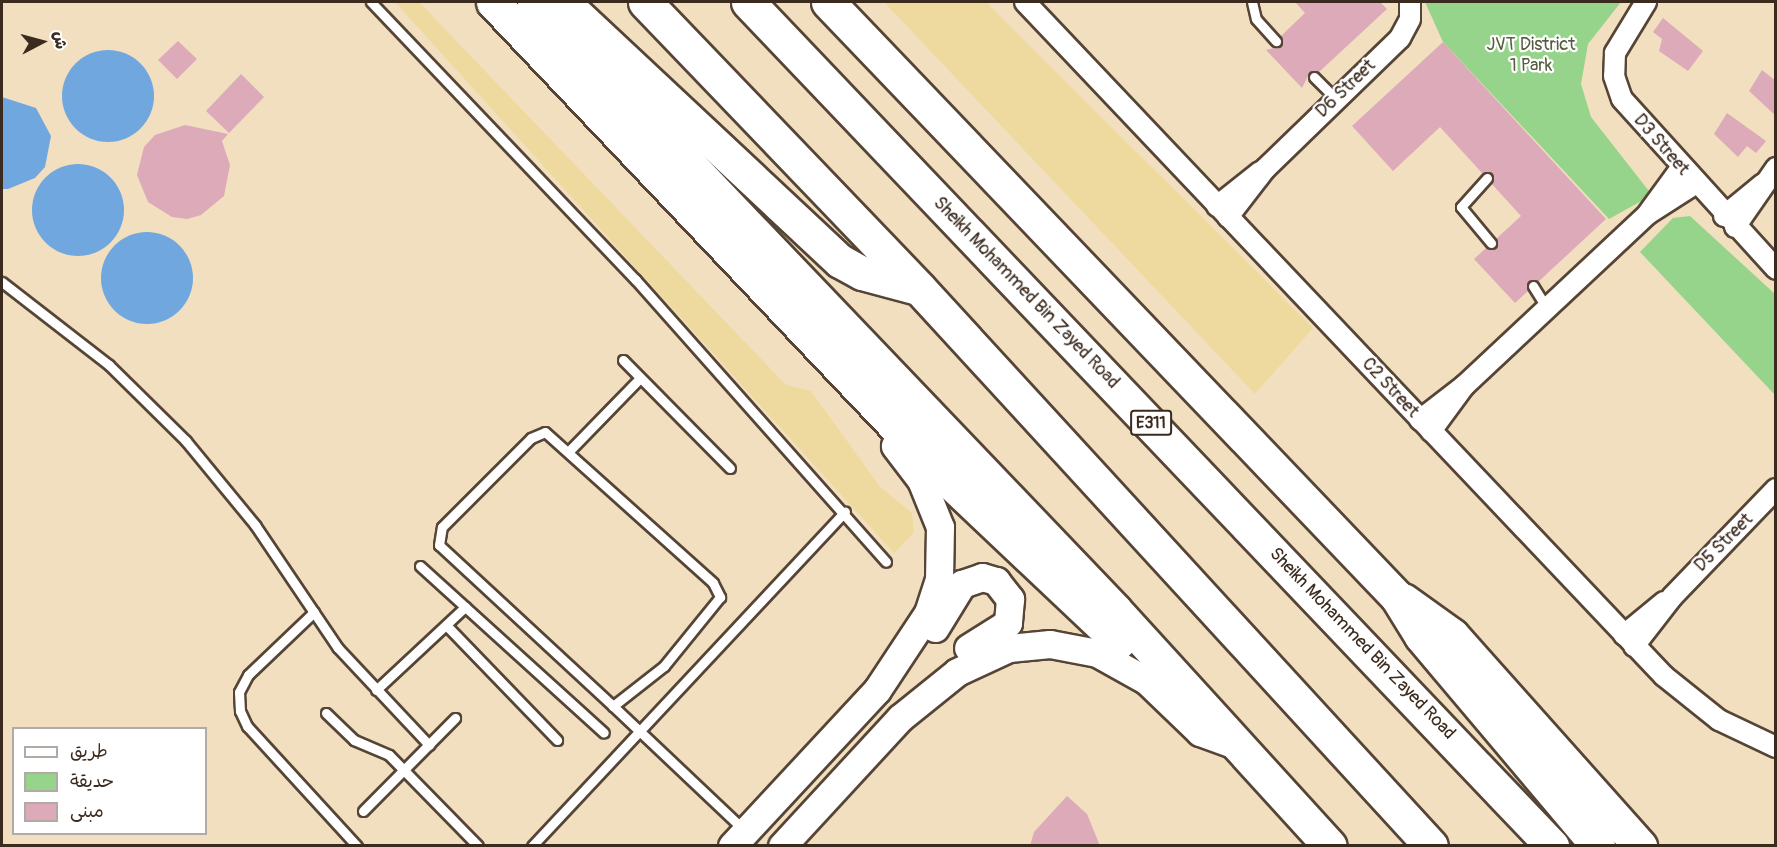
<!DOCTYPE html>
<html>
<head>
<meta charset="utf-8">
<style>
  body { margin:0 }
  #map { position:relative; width:1777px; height:847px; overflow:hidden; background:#f1dfc0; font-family:Pangolin,"Playpen Sans Arabic",sans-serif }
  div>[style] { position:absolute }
  .green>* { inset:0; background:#95d48a }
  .sand>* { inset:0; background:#eeda9e }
  .water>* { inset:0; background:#71a7df }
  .round { border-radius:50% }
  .building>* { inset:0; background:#ddaab9 }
  .roads { filter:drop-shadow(2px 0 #564536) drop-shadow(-2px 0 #564536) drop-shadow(0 2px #564536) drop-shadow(0 -2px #564536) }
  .lane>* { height:9px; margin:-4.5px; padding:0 4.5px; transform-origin:4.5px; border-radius:4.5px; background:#fff }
  .street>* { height:20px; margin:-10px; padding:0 10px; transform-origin:10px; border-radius:10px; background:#fff }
  .secondary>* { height:27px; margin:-13.5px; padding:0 13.5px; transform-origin:13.5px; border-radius:13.5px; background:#fff }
  .highway>* { height:33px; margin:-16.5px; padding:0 16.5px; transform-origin:16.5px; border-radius:16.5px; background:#fff }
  span { translate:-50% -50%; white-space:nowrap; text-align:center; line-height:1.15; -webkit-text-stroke:4.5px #fff; paint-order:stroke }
  .shield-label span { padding:2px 4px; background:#fff; border:2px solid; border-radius:4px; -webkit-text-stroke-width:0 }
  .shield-label { font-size:16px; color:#3b2a1e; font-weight:700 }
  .park-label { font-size:18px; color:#565d3e }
  .street-label { font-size:18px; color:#3b2a1e }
  .frame { position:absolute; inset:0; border:3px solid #3b2a1e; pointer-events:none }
  .legend { position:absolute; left:12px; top:727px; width:195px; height:108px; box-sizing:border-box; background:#fff; border:2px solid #b1aaa5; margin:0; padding:8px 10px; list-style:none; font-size:18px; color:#3b2a1e }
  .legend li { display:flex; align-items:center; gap:12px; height:30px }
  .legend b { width:30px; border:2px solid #b1aaa5 }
  .north { position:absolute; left:12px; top:12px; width:60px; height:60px; -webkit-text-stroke:4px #fff; paint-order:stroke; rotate:84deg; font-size:16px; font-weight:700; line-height:24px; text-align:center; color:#3b2a1e }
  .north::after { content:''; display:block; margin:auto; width:21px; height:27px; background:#3b2a1e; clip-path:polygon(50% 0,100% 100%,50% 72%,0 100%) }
</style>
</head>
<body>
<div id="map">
  <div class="green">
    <i style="clip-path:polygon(1425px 2px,1621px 2px,1588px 44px,1581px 84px,1591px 117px,1652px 195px,1609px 219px,1443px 42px)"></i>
    <i style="clip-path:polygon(1690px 216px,1775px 294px,1775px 395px,1640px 252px,1673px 218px)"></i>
  </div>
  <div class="sand">
    <i style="clip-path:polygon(395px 2px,419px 2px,786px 385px,811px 391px,880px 487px,912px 513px,914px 532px,894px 553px)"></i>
    <i style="clip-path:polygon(884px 2px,986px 2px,1313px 328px,1255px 394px)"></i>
  </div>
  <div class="water">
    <i class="round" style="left:62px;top:50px;width:92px;height:92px"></i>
    <i style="clip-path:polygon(2px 97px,36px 108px,51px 136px,45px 167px,35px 178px,8px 189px,2px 189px)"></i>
    <i class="round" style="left:32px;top:164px;width:92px;height:92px"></i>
    <i class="round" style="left:101px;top:232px;width:92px;height:92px"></i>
  </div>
  <div class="building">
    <i style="clip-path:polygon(1295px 2px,1380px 2px,1387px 9px,1319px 72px,1310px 72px,1302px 88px,1266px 50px,1281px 46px,1281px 36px,1305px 13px)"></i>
    <i style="clip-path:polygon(1663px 18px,1703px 51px,1688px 71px,1659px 51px,1662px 39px,1653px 32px)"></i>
    <i style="clip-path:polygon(178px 41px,197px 59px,177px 79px,158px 60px)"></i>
    <i style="clip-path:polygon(1443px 42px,1606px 219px,1538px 282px,1529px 281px,1528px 291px,1515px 303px,1474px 259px,1486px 248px,1496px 248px,1496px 239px,1521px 216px,1491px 183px,1492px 173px,1482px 173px,1440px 127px,1393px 171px,1352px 126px)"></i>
    <i style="clip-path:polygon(1762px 70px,1776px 81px,1776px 116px,1749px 91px)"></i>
    <i style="clip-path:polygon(241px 74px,264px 97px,229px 133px,206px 111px)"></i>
    <i style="clip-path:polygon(1727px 113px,1766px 141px,1756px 153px,1747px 146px,1738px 157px,1714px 134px)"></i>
    <i style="clip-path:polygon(185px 125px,228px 134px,222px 141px,230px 165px,224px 196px,201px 215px,187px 219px,172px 217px,148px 202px,137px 175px,144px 147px,155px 135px)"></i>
    <i style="clip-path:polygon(1067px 796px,1087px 814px,1100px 846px,1030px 846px,1034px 832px)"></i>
  </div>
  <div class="roads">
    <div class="lane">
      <i style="left:371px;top:2px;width:383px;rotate:46.4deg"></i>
      <i style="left:635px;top:279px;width:378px;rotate:48.4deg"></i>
      <i style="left:1252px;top:2px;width:17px;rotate:77deg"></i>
      <i style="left:1256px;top:19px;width:30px;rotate:48deg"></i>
      <i style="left:1314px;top:77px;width:31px;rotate:45deg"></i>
      <i style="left:1487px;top:178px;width:39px;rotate:132deg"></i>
      <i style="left:1461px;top:207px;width:47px;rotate:50.2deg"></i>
      <i style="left:2px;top:282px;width:135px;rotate:37.8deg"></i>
      <i style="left:109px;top:365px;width:108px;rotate:44.6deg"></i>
      <i style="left:186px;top:441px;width:109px;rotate:50.6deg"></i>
      <i style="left:255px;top:525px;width:148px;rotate:56deg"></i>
      <i style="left:338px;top:648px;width:133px;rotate:46.8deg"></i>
      <i style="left:1533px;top:286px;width:22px;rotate:58deg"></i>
      <i style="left:623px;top:360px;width:152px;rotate:45.3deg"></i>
      <i style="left:545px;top:432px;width:226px;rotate:41.9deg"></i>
      <i style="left:713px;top:583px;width:16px;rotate:63deg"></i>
      <i style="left:720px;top:597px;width:89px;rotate:129.1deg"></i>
      <i style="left:664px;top:666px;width:65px;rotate:141.9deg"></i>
      <i style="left:613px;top:706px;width:237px;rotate:-137.2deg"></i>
      <i style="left:439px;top:545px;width:18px;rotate:-81deg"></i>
      <i style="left:442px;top:527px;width:126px;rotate:-45deg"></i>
      <i style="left:531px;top:438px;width:15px;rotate:-23deg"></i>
      <i style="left:570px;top:450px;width:100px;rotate:-45.8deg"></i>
      <i style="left:420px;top:566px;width:248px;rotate:42.2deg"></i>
      <i style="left:314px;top:612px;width:91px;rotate:136.3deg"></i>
      <i style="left:248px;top:675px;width:19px;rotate:118deg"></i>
      <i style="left:239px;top:692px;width:19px;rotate:87deg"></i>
      <i style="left:240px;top:711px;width:17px;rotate:65deg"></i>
      <i style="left:247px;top:726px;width:163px;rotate:47.5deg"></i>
      <i style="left:446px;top:625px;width:160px;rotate:46deg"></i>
      <i style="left:376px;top:690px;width:122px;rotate:-43deg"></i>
      <i style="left:613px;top:706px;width:180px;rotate:43.4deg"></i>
      <i style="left:326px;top:713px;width:39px;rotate:44deg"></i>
      <i style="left:354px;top:740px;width:38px;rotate:23deg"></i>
      <i style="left:389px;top:755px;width:127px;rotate:45.6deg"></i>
      <i style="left:363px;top:811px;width:131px;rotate:-45.3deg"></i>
      <i style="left:532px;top:846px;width:458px;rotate:-46.9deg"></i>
    </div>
    <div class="street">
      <i style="left:1025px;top:2px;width:929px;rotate:46.53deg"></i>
      <i style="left:1664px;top:676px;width:70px;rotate:38.7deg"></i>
      <i style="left:1719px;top:720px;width:63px;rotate:25.3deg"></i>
      <i style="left:1646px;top:2px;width:60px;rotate:121.3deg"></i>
      <i style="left:1615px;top:53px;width:23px;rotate:92deg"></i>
      <i style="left:1614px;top:76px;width:24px;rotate:71deg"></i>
      <i style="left:1622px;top:99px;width:229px;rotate:47.8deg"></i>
      <i style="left:1217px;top:206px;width:55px;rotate:-38.3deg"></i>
      <i style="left:1649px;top:212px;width:54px;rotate:-54deg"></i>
      <i style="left:1724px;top:216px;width:50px;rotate:-39.4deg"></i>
      <i style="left:1228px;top:217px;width:61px;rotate:-52.4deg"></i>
      <i style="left:1265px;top:169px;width:188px;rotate:-44.1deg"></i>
      <i style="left:1400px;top:38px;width:21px;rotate:-62deg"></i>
      <i style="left:1410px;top:19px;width:17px;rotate:-90deg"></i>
      <i style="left:1735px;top:227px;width:72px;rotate:-55.2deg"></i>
      <i style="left:1420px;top:420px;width:56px;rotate:-37.7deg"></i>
      <i style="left:1464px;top:386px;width:252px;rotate:-43.1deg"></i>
      <i style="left:1648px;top:214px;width:56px;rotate:-32.6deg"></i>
      <i style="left:1431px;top:431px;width:56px;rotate:-53.7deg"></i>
      <i style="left:1624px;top:635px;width:52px;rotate:-39.5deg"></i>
      <i style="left:1634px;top:646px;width:62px;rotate:-52.2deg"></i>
      <i style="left:1672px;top:597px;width:150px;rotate:-46.1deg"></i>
    </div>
    <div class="secondary">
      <i style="left:935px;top:628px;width:52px;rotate:-58.5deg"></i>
      <i style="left:962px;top:584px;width:21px;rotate:-19deg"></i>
      <i style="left:982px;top:577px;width:15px;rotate:16deg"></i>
      <i style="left:996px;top:581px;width:23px;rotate:52deg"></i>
      <i style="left:1010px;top:599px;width:24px;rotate:95deg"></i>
      <i style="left:1008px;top:623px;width:47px;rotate:148deg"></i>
      <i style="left:732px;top:846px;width:213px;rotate:-47.1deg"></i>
      <i style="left:877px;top:690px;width:92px;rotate:-56.5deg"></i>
      <i style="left:928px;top:613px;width:36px;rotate:-72deg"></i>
      <i style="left:939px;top:579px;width:52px;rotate:-88.9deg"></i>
      <i style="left:940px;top:527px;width:51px;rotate:-112deg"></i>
      <i style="left:921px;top:480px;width:43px;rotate:-127.4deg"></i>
      <i style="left:782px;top:846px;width:174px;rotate:-47.3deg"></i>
      <i style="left:900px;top:718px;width:73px;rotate:-38.9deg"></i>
      <i style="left:957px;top:672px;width:57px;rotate:-24.8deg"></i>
      <i style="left:1009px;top:648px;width:41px;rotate:-5.6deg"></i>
      <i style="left:1050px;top:644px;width:48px;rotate:10.8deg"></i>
      <i style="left:1097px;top:653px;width:57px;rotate:29.2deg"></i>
      <i style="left:1147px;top:681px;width:74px;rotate:43.9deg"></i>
      <i style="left:1200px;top:732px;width:38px;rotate:20deg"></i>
    </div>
    <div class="highway">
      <i style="left:493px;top:2px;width:638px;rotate:46.52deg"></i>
      <i style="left:932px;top:465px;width:257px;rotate:43.4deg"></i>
      <i style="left:534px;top:2px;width:841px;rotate:46.3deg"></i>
      <i style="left:1115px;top:610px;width:319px;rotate:47.7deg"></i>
      <i style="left:563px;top:2px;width:379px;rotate:43.1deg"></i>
      <i style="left:840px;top:261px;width:25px;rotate:29deg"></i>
      <i style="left:862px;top:273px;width:58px;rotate:15deg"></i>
      <i style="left:645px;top:2px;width:396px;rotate:46.2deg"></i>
      <i style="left:919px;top:288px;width:757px;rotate:47.46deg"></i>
      <i style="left:748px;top:2px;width:1166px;rotate:46.39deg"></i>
      <i style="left:828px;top:2px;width:823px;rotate:46.28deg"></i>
      <i style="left:1397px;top:597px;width:46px;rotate:58.4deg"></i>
      <i style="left:1421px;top:636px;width:275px;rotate:49.9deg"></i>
      <i style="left:1403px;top:600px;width:60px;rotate:35.5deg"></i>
      <i style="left:1452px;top:635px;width:283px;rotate:48.3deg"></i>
    </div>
  </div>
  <div class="shield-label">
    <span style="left:1151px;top:423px">E311</span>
  </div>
  <div class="park-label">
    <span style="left:1531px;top:56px">JVT District<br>1 Park</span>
  </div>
  <div class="street-label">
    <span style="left:1346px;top:89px;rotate:-44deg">D6 Street</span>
    <span style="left:1661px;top:145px;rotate:49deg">D3 Street</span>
    <span style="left:1026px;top:293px;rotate:46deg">Sheikh Mohammed Bin Zayed Road</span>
    <span style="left:1390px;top:388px;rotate:47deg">C2 Street</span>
    <span style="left:1724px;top:543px;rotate:-45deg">D5 Street</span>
    <span style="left:1362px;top:644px;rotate:46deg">Sheikh Mohammed Bin Zayed Road</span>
  </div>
  <div class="frame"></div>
  <ul class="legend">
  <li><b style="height:8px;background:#fff"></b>طريق</li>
  <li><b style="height:16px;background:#95d48a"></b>حديقة</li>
  <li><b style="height:16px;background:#ddaab9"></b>مبنى</li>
  </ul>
  <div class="north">ش</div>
</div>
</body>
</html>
